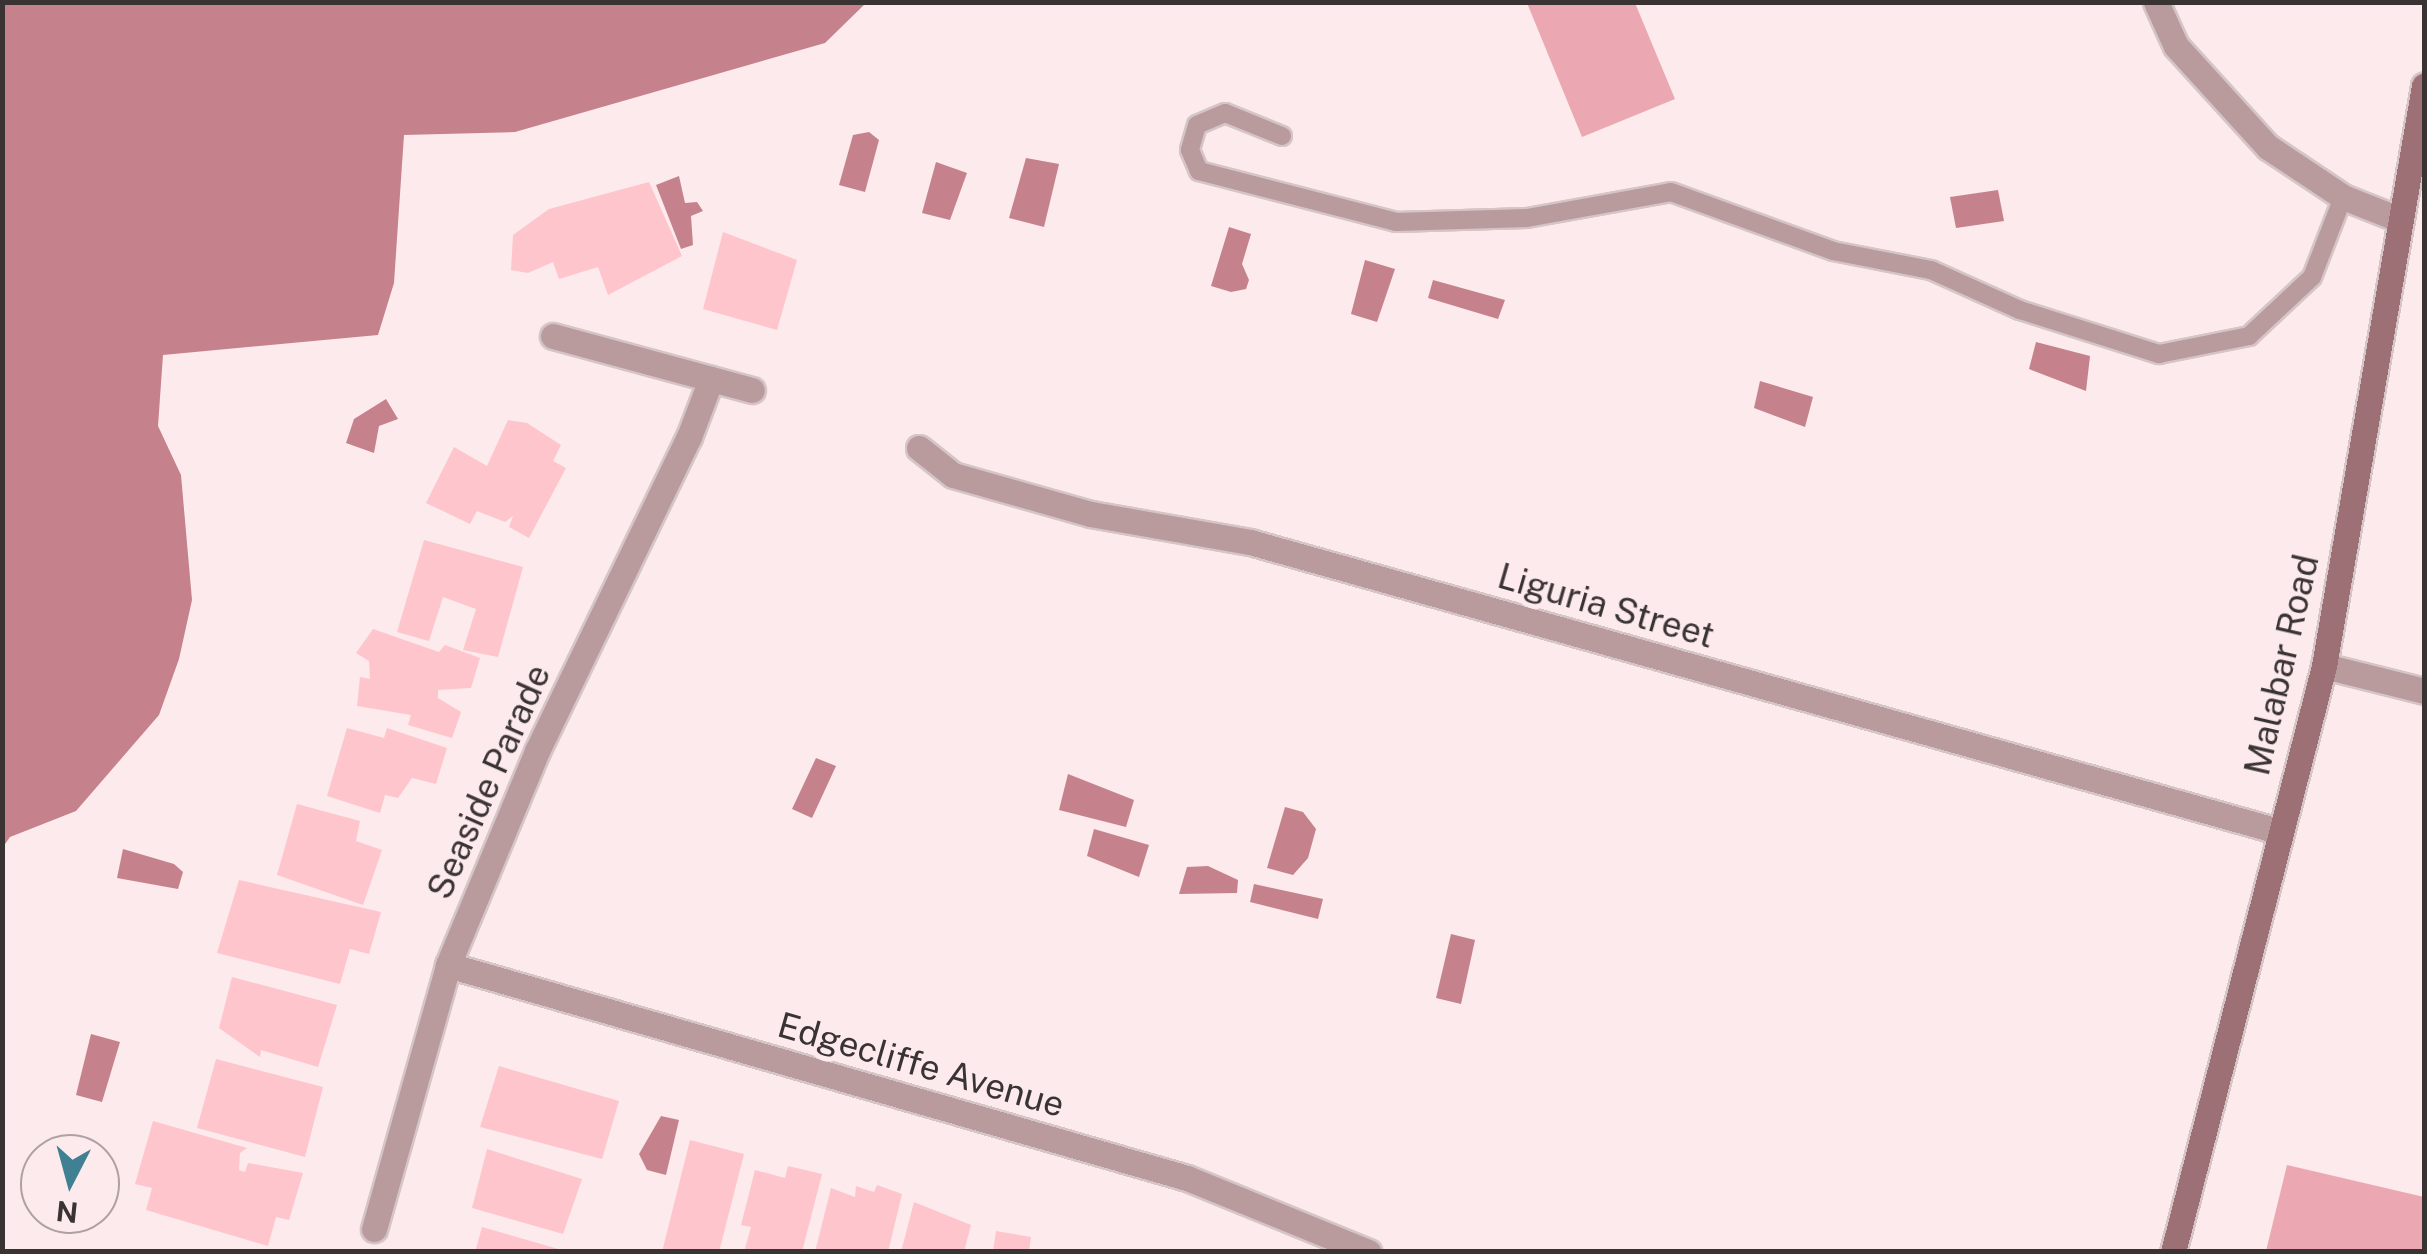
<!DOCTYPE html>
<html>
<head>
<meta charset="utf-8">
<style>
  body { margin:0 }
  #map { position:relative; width:2427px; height:1254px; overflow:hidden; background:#fceaec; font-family:"Public Sans",sans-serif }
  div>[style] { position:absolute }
  .green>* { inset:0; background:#eba8b2 }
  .water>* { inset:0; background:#c5828c }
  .building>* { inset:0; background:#ffc5cc }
  .roads { filter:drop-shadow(2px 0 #d5c5c7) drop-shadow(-2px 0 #d5c5c7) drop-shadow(0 2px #d5c5c7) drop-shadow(0 -2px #d5c5c7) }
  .service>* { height:18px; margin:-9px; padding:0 9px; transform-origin:9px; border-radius:9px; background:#b99a9d }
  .minor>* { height:25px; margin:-12.5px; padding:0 12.5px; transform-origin:12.5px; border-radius:12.5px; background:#b99a9d }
  .secondary>* { height:25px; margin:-12.5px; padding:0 12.5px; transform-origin:12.5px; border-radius:12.5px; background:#9d7076 }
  span { translate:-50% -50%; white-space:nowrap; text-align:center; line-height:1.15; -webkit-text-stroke:10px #fceaec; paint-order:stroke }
  .street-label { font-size:35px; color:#3a3334 }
  .frame { position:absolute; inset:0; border:5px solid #3a3334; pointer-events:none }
  .north { position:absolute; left:20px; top:1134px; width:100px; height:100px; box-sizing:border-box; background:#fceaec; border:2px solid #aea1a2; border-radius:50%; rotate:186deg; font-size:28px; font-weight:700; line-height:40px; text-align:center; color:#3a3334 }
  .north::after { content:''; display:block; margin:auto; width:35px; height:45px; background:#408093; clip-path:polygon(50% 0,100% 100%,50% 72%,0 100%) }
</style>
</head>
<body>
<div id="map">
  <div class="green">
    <i style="clip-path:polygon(1527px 3px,1635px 3px,1675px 99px,1582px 137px)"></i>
    <i style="clip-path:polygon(2287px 1165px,2424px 1197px,2424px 1251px,2266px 1251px)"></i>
  </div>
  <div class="water">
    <i style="clip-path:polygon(3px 2px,866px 2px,866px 3px,825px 43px,515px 132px,404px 135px,394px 283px,378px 335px,163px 355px,158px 426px,181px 475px,192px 600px,179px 659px,159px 715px,76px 811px,10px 837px,3px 847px)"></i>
    <i style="clip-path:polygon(869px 132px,879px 140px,865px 192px,839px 185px,853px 135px)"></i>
    <i style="clip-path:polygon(1026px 158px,1059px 164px,1044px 227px,1009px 218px)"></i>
    <i style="clip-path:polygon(936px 162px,967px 173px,950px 220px,922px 213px)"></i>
    <i style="clip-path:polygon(679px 176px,685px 203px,697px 202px,703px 211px,691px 216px,693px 245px,681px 249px,656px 185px)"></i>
    <i style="clip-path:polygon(1998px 190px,2004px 221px,1956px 228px,1950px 197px)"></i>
    <i style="clip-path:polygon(1229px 227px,1251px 234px,1242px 264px,1249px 280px,1246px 289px,1231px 292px,1211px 286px)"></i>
    <i style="clip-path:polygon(1365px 260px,1395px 269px,1377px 322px,1351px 314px)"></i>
    <i style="clip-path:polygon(1433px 280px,1505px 300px,1498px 319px,1428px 298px)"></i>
    <i style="clip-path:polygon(2036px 342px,2090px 356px,2086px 391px,2029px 369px)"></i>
    <i style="clip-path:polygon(1760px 381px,1813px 397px,1805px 427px,1754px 408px)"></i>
    <i style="clip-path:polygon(386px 399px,398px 419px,379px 426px,374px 453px,346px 443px,354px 419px)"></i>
    <i style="clip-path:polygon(816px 758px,836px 766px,812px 818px,792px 809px)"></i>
    <i style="clip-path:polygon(1068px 774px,1134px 800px,1126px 827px,1059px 810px)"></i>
    <i style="clip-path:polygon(1285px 807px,1303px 812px,1316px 829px,1308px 858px,1293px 875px,1267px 868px)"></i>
    <i style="clip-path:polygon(1094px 829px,1149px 845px,1139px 877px,1087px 856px)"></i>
    <i style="clip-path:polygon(123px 849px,174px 864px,183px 872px,178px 889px,117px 878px)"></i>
    <i style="clip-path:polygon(1208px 866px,1238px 880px,1237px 893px,1179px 894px,1187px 867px)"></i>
    <i style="clip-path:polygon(1254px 884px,1323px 899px,1318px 919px,1250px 902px)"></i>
    <i style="clip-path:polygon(1451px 934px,1475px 940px,1461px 1004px,1436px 998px)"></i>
    <i style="clip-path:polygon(91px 1034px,120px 1042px,102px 1102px,76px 1095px)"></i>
    <i style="clip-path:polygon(661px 1116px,679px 1120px,666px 1175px,647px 1170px,639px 1154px)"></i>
  </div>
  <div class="building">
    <i style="clip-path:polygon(649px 182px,682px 256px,608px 295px,598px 267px,559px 279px,553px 262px,528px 273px,511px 270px,513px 235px,549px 209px)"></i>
    <i style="clip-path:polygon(723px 232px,797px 260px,777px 330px,703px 309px)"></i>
    <i style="clip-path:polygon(508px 420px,527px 423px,561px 445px,553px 461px,566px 468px,529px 538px,509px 527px,513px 516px,505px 522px,477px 511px,470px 524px,426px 503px,454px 447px,487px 466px)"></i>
    <i style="clip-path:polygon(424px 540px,523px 567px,498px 657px,463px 650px,476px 609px,443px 597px,429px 641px,397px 632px)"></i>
    <i style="clip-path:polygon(373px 629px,439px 652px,445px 645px,480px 658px,471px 688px,438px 690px,438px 698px,461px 712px,452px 738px,408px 725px,411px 715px,357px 706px,360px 677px,370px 679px,369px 661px,356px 653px)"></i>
    <i style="clip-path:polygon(347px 728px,384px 738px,387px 728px,447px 748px,436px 784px,412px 778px,398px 798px,385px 795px,380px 813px,327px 796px)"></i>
    <i style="clip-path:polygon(297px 804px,360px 821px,356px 841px,382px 850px,363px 905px,277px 875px)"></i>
    <i style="clip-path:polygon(239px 880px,381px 912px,369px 954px,350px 949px,340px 984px,217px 953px)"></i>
    <i style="clip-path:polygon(232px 977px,337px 1005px,318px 1067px,261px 1050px,260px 1057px,219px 1028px)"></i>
    <i style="clip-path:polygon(216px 1059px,323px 1087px,305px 1157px,197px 1128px)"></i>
    <i style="clip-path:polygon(499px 1066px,619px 1101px,602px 1159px,480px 1127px)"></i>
    <i style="clip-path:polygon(153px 1121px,247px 1148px,240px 1153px,239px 1170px,245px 1172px,248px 1163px,303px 1173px,289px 1220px,276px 1217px,268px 1246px,146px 1210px,152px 1188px,135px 1184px)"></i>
    <i style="clip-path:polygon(690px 1140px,744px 1154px,719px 1252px,662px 1252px)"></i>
    <i style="clip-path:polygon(487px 1149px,582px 1179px,563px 1234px,472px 1208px)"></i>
    <i style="clip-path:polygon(788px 1166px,822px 1174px,802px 1252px,744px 1252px,751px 1227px,741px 1225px,755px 1170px,785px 1178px)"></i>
    <i style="clip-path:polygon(877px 1185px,902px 1194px,888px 1252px,815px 1252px,831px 1188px,855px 1197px,856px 1186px,874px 1192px)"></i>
    <i style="clip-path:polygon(914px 1202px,971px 1225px,964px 1252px,901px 1252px)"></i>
    <i style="clip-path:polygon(482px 1227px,562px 1250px,562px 1252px,475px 1252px)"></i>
    <i style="clip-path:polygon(996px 1231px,1031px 1237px,1029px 1252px,993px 1252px)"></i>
  </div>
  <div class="roads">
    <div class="service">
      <i style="left:1282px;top:136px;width:61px;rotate:-158deg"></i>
      <i style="left:1225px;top:113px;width:30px;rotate:157deg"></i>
      <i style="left:1197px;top:125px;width:26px;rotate:106deg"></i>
      <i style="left:1190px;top:150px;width:23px;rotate:67deg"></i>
      <i style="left:1199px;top:171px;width:203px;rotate:14.5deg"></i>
      <i style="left:1396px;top:222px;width:131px;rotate:-1.7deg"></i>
      <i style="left:1527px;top:218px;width:146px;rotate:-10.2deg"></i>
      <i style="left:1671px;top:192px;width:172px;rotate:20deg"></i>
      <i style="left:1833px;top:251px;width:100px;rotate:11deg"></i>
      <i style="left:1931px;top:270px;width:98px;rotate:24.2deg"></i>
      <i style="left:2020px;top:310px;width:146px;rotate:17.6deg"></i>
      <i style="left:2159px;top:354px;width:92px;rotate:-11.3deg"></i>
      <i style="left:2249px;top:336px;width:86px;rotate:-43.1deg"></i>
      <i style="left:2312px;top:277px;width:86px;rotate:-68.8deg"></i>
    </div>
    <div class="minor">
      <i style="left:2156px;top:2px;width:48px;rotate:65.6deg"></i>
      <i style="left:2176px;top:46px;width:137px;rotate:47.7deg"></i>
      <i style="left:2268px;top:147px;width:90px;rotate:33.7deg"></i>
      <i style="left:2343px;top:197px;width:62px;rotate:21.6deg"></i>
      <i style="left:553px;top:336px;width:206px;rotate:15.2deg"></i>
      <i style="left:919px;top:448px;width:43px;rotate:38.5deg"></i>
      <i style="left:953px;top:475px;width:143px;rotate:15.8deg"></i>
      <i style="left:1091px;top:514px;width:161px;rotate:10deg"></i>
      <i style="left:1250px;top:542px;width:1068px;rotate:15.7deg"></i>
      <i style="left:2324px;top:666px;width:103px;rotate:14deg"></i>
      <i style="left:448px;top:965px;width:769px;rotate:16.08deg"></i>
      <i style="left:1187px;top:1178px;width:196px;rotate:22.2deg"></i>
      <i style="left:374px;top:1229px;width:274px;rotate:-74.3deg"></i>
      <i style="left:448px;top:965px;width:232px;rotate:-67.4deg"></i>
      <i style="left:537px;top:751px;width:349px;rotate:-64.2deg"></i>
      <i style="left:689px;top:437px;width:62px;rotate:-69.2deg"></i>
    </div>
    <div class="secondary">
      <i style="left:2173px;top:1252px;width:605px;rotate:-75.55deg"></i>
      <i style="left:2324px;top:666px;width:589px;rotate:-80.22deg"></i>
    </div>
  </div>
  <div class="street-label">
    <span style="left:1606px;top:606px;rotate:16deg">Liguria Street</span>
    <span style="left:2282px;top:665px;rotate:-77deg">Malabar Road</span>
    <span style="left:489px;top:782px;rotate:-66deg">Seaside Parade</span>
    <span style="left:921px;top:1065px;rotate:16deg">Edgecliffe Avenue</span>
  </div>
  <div class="frame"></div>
  <div class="north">N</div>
</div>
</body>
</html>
